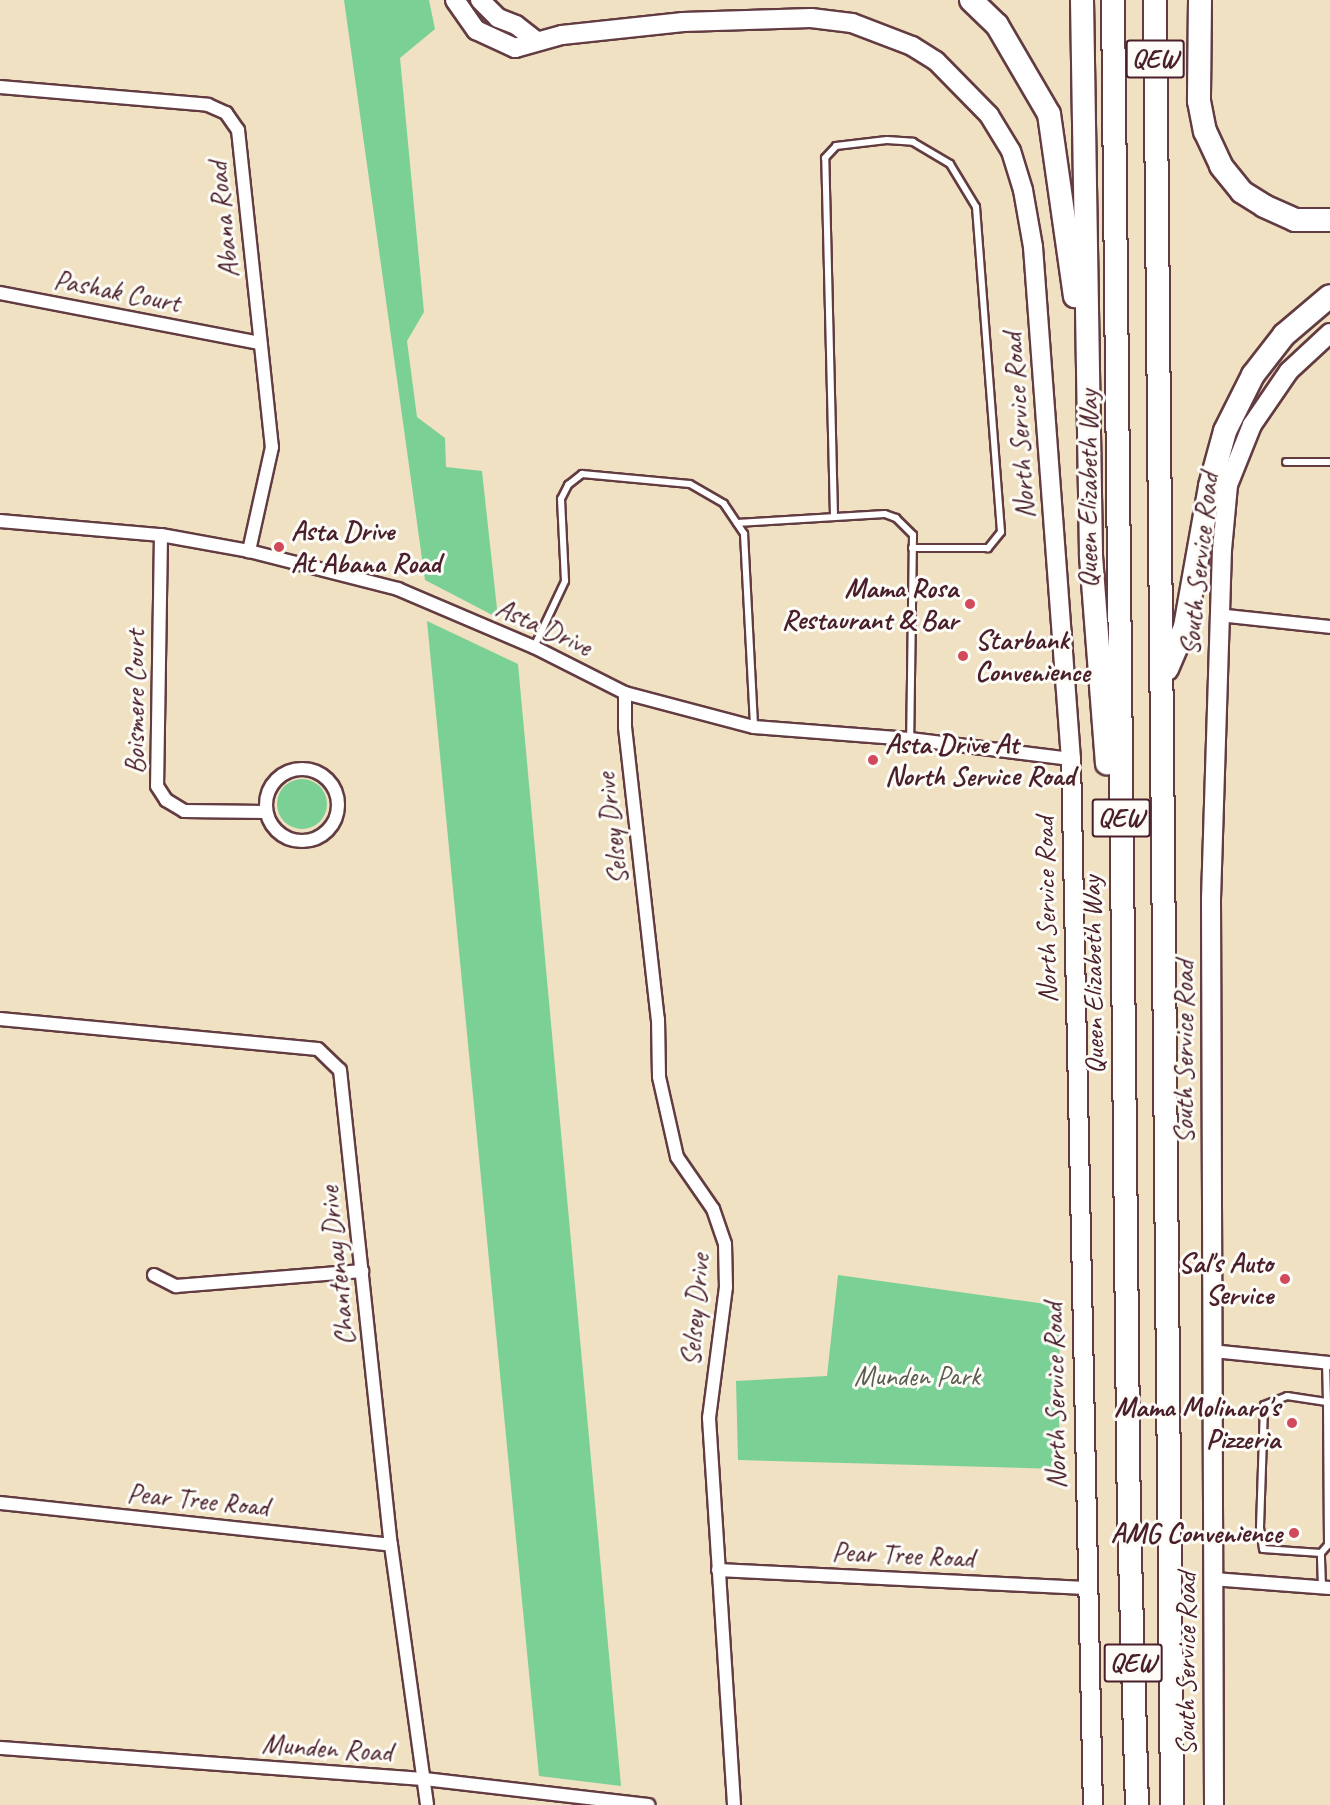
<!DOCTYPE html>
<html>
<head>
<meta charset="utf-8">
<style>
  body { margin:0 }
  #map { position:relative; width:1330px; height:1805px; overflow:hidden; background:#f0e1c2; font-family:Caveat,sans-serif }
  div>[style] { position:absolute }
  .green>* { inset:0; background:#7bd195 }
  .round { border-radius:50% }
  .roads { filter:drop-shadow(2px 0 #633c42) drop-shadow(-2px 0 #633c42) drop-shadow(0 2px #633c42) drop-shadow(0 -2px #633c42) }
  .lane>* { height:6px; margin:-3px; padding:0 3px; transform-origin:3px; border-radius:3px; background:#fff }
  .street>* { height:12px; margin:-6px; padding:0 6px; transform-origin:6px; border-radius:6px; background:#fff }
  .street>.ring { margin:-6px; padding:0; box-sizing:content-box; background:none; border:12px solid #fff; border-radius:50% }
  .secondary>* { height:18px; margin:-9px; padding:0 9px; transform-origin:9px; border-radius:9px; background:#fff }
  .highway>* { height:22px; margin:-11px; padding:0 11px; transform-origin:11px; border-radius:11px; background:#fff }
  .dots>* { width:16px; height:16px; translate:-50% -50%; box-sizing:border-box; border:3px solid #fdfcf7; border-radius:50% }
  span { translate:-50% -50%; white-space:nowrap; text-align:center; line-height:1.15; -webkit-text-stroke:6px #fdfcf7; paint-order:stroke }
  .shield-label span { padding:2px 4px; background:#fdfcf7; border:2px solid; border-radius:4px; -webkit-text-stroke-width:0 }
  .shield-label { font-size:27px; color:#4a1f2b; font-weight:700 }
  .street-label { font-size:28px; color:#4a1f2b }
  .poi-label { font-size:28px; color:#4a1f2b; font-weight:700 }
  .left { translate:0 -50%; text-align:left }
  .right { translate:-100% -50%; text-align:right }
  .park-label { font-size:28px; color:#5b5d50 }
</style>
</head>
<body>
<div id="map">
  <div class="green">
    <i style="clip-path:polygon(344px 0,429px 0,435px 29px,400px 58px,424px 312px,407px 341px,417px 417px,445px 438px,446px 467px,482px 471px,498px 618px,425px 580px)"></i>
    <i style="clip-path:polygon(427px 621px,518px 664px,621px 1786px,539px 1776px)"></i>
    <i class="round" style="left:277px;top:779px;width:50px;height:50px"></i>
    <i style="clip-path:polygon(838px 1275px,1060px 1306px,1059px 1469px,738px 1460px,736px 1381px,827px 1376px)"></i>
  </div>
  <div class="roads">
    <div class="lane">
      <i style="left:1286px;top:462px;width:44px"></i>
      <i style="left:834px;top:516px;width:358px;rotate:-91.4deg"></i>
      <i style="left:825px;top:158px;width:16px;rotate:-47deg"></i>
      <i style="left:836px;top:146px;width:51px;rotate:-6.7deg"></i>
      <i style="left:887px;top:140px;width:26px;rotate:4deg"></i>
      <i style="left:913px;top:142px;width:43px;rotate:30.7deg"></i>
      <i style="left:950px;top:164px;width:50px;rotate:58.8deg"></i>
      <i style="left:976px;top:207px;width:326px;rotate:85.6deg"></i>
      <i style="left:1001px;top:532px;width:21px;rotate:129deg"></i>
      <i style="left:988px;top:548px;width:76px;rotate:180deg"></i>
      <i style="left:737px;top:523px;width:148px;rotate:-3.5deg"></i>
      <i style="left:885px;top:514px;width:12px;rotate:20deg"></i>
      <i style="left:896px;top:518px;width:24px;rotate:45deg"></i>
      <i style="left:913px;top:535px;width:204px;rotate:90.8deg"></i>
      <i style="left:534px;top:647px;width:73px;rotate:-64.8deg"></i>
      <i style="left:565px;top:581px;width:82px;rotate:-92.8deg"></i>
      <i style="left:561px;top:499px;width:16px;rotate:-63deg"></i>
      <i style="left:568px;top:485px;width:18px;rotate:-38deg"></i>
      <i style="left:582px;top:474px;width:108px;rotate:5.3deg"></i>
      <i style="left:690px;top:484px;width:39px;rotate:30deg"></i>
      <i style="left:724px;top:504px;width:36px;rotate:56deg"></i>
      <i style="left:744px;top:534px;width:193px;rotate:87deg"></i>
      <i style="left:1321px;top:1553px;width:11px;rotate:-49deg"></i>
      <i style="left:1328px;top:1545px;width:143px;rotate:-90.4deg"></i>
      <i style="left:1322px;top:1587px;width:34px;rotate:-92deg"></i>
      <i style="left:1321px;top:1553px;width:58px;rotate:-176.1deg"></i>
      <i style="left:1263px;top:1549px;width:22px;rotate:-98deg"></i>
      <i style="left:1260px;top:1527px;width:122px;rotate:-88.1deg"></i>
      <i style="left:1264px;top:1405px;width:25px;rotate:-21deg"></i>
      <i style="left:1287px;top:1396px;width:40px;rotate:8.5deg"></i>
      <i style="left:1327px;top:1402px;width:40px;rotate:-91.4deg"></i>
    </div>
    <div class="street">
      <i style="left:0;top:87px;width:209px;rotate:4.9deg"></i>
      <i style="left:208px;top:105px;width:20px;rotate:24deg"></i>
      <i style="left:226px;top:113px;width:21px;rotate:55deg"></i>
      <i style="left:238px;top:130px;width:319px;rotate:83.9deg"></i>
      <i style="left:272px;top:447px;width:107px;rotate:102.5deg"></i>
      <i style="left:0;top:293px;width:265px;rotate:10.9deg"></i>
      <i style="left:0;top:521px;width:162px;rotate:5deg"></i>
      <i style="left:161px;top:535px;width:89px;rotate:10.3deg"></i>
      <i style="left:249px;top:551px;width:154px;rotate:14.3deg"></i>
      <i style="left:398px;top:589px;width:148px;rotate:23.1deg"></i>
      <i style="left:534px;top:647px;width:102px;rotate:26.8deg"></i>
      <i style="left:625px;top:693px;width:133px;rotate:14.8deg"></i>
      <i style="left:754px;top:727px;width:156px;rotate:4.4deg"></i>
      <i style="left:910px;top:739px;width:162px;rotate:7.1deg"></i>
      <i style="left:161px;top:535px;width:251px;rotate:90.9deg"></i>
      <i style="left:157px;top:786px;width:17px;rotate:57deg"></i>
      <i style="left:166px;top:800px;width:21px;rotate:31deg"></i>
      <i style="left:184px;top:811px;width:82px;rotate:0.7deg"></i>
      <i style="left:1218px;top:615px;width:113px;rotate:6.1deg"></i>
      <i style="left:625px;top:693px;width:34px;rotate:90deg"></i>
      <i style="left:625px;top:727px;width:294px;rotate:83.6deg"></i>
      <i style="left:658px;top:1019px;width:58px;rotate:89deg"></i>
      <i style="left:659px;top:1077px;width:82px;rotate:77.3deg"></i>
      <i style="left:677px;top:1157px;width:63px;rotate:55.3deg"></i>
      <i style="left:713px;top:1209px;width:37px;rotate:71deg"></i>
      <i style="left:725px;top:1244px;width:43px;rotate:88.7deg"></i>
      <i style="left:726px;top:1287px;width:132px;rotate:97.4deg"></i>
      <i style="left:709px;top:1418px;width:388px;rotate:86.3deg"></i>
      <i class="ring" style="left:266px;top:769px;width:60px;height:60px"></i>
      <i style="left:0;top:1019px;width:319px;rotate:5.4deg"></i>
      <i style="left:318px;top:1049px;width:30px;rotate:44deg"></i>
      <i style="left:340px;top:1070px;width:478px;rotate:83.9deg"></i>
      <i style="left:391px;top:1545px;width:262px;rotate:82.1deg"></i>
      <i style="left:154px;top:1275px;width:25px;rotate:27deg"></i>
      <i style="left:176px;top:1286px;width:187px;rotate:-4.6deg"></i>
      <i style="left:1212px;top:1351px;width:119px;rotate:5.8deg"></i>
      <i style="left:0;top:1503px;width:393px;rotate:6.1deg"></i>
      <i style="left:718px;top:1570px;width:368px;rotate:2.8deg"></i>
      <i style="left:1213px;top:1579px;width:117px;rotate:4.4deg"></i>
      <i style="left:0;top:1748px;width:425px;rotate:4.2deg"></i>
      <i style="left:424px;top:1779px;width:226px;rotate:6.6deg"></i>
    </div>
    <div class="secondary">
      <i style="left:455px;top:0;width:37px;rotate:55deg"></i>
      <i style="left:476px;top:30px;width:43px;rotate:24.8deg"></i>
      <i style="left:515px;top:48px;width:49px;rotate:-15.5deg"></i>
      <i style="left:562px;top:35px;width:122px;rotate:-6.1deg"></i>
      <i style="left:683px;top:22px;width:128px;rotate:-1.8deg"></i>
      <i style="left:811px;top:18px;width:41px;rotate:7deg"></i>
      <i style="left:852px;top:23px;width:64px;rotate:21deg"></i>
      <i style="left:912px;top:46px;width:28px;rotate:32deg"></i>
      <i style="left:936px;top:61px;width:76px;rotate:45.5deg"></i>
      <i style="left:989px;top:115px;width:42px;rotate:58.6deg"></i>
      <i style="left:1011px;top:151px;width:41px;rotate:72.9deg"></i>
      <i style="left:1023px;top:190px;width:58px;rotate:80deg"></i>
      <i style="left:1033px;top:247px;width:513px;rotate:85.76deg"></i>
      <i style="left:1071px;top:759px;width:1046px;rotate:88.8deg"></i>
      <i style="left:480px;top:0;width:25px;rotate:45deg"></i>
      <i style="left:498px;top:18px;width:19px;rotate:21deg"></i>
      <i style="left:516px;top:25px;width:24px;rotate:38deg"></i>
      <i style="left:1214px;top:1805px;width:906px;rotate:-90.19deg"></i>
      <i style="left:1211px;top:899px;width:349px;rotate:-88.2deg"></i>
      <i style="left:1222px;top:550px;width:65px;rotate:-84.7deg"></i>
      <i style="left:1228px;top:485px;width:65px;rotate:-68.2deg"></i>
      <i style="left:1252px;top:425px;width:65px;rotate:-55.6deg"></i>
      <i style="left:1289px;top:371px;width:56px;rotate:-42.8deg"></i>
    </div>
    <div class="highway">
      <i style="left:971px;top:0;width:36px;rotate:44deg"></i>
      <i style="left:997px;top:25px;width:103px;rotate:59.7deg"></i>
      <i style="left:1049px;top:114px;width:184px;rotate:81.9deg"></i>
      <i style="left:1082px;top:0;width:556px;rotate:89.07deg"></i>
      <i style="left:1091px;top:556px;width:208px;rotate:85.6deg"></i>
      <i style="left:1113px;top:0;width:1520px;rotate:89.4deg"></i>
      <i style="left:1129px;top:1520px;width:285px;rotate:88.4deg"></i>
      <i style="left:1155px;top:0;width:1805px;rotate:89.46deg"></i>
      <i style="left:1200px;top:0;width:101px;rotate:90.6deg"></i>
      <i style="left:1199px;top:101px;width:31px;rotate:79deg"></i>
      <i style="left:1205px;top:131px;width:38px;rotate:65deg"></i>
      <i style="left:1221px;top:166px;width:33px;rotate:51deg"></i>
      <i style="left:1242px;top:192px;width:26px;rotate:32deg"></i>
      <i style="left:1264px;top:206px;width:34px;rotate:24deg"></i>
      <i style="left:1295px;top:220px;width:35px"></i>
      <i style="left:1167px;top:669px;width:46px;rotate:-66.8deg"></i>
      <i style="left:1185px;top:627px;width:143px;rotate:-79.9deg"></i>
      <i style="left:1210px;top:486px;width:57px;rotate:-74.7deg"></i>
      <i style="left:1225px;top:431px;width:63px;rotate:-63.4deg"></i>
      <i style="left:1253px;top:375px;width:51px;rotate:-52.2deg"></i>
      <i style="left:1284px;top:335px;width:60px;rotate:-40.3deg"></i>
    </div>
  </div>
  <div class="dots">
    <i style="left:279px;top:547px;background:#d1495b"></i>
    <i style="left:970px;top:604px;background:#d1495b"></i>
    <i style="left:963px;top:656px;background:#d1495b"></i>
    <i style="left:873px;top:760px;background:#d1495b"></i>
    <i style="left:1285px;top:1279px;background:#d1495b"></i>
    <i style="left:1292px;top:1423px;background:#d1495b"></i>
    <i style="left:1294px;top:1533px;background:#d1495b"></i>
  </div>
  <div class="shield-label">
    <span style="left:1155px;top:59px">QEW</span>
    <span style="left:1121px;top:818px">QEW</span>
    <span style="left:1133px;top:1663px">QEW</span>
  </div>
  <div class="street-label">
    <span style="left:223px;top:220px;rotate:-96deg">Abana Road</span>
    <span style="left:117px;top:291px;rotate:11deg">Pashak Court</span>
    <span style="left:1019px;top:426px;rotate:-94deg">North Service Road</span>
    <span style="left:1088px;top:489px;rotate:-90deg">Queen Elizabeth Way</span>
    <span style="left:1199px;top:564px;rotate:-84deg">South Service Road</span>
    <span style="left:544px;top:627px;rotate:25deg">Asta Drive</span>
    <span style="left:135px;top:702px;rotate:-90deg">Boismere Court</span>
    <span style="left:612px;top:829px;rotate:-97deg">Selsey Drive</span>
    <span style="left:1046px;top:910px;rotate:-91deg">North Service Road</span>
    <span style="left:1093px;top:975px;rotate:-91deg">Queen Elizabeth Way</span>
    <span style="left:1184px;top:1052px;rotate:-90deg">South Service Road</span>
    <span style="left:337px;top:1266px;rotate:-96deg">Chantenay Drive</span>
    <span style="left:695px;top:1310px;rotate:-85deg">Selsey Drive</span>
    <span style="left:1055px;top:1396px;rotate:-91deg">North Service Road</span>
    <span style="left:198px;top:1500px;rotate:6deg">Pear Tree Road</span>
    <span style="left:903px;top:1555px;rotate:3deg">Pear Tree Road</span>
    <span style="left:1186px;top:1664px;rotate:-90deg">South Service Road</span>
    <span style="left:327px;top:1748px;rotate:4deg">Munden Road</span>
  </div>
  <div class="poi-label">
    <span class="left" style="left:291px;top:547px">Asta Drive<br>At Abana Road</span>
    <span class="right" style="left:958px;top:604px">Mama Rosa<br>Restaurant &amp; Bar</span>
    <span class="left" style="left:975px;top:656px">Starbank<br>Convenience</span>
    <span class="left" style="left:885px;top:760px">Asta Drive At<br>North Service Road</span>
    <span class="right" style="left:1273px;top:1279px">Sal's Auto<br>Service</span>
    <span class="right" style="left:1280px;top:1423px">Mama Molinaro's<br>Pizzeria</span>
    <span class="right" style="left:1282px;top:1533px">AMG Convenience</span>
  </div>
  <div class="park-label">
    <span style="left:917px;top:1376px">Munden Park</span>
  </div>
</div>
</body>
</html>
